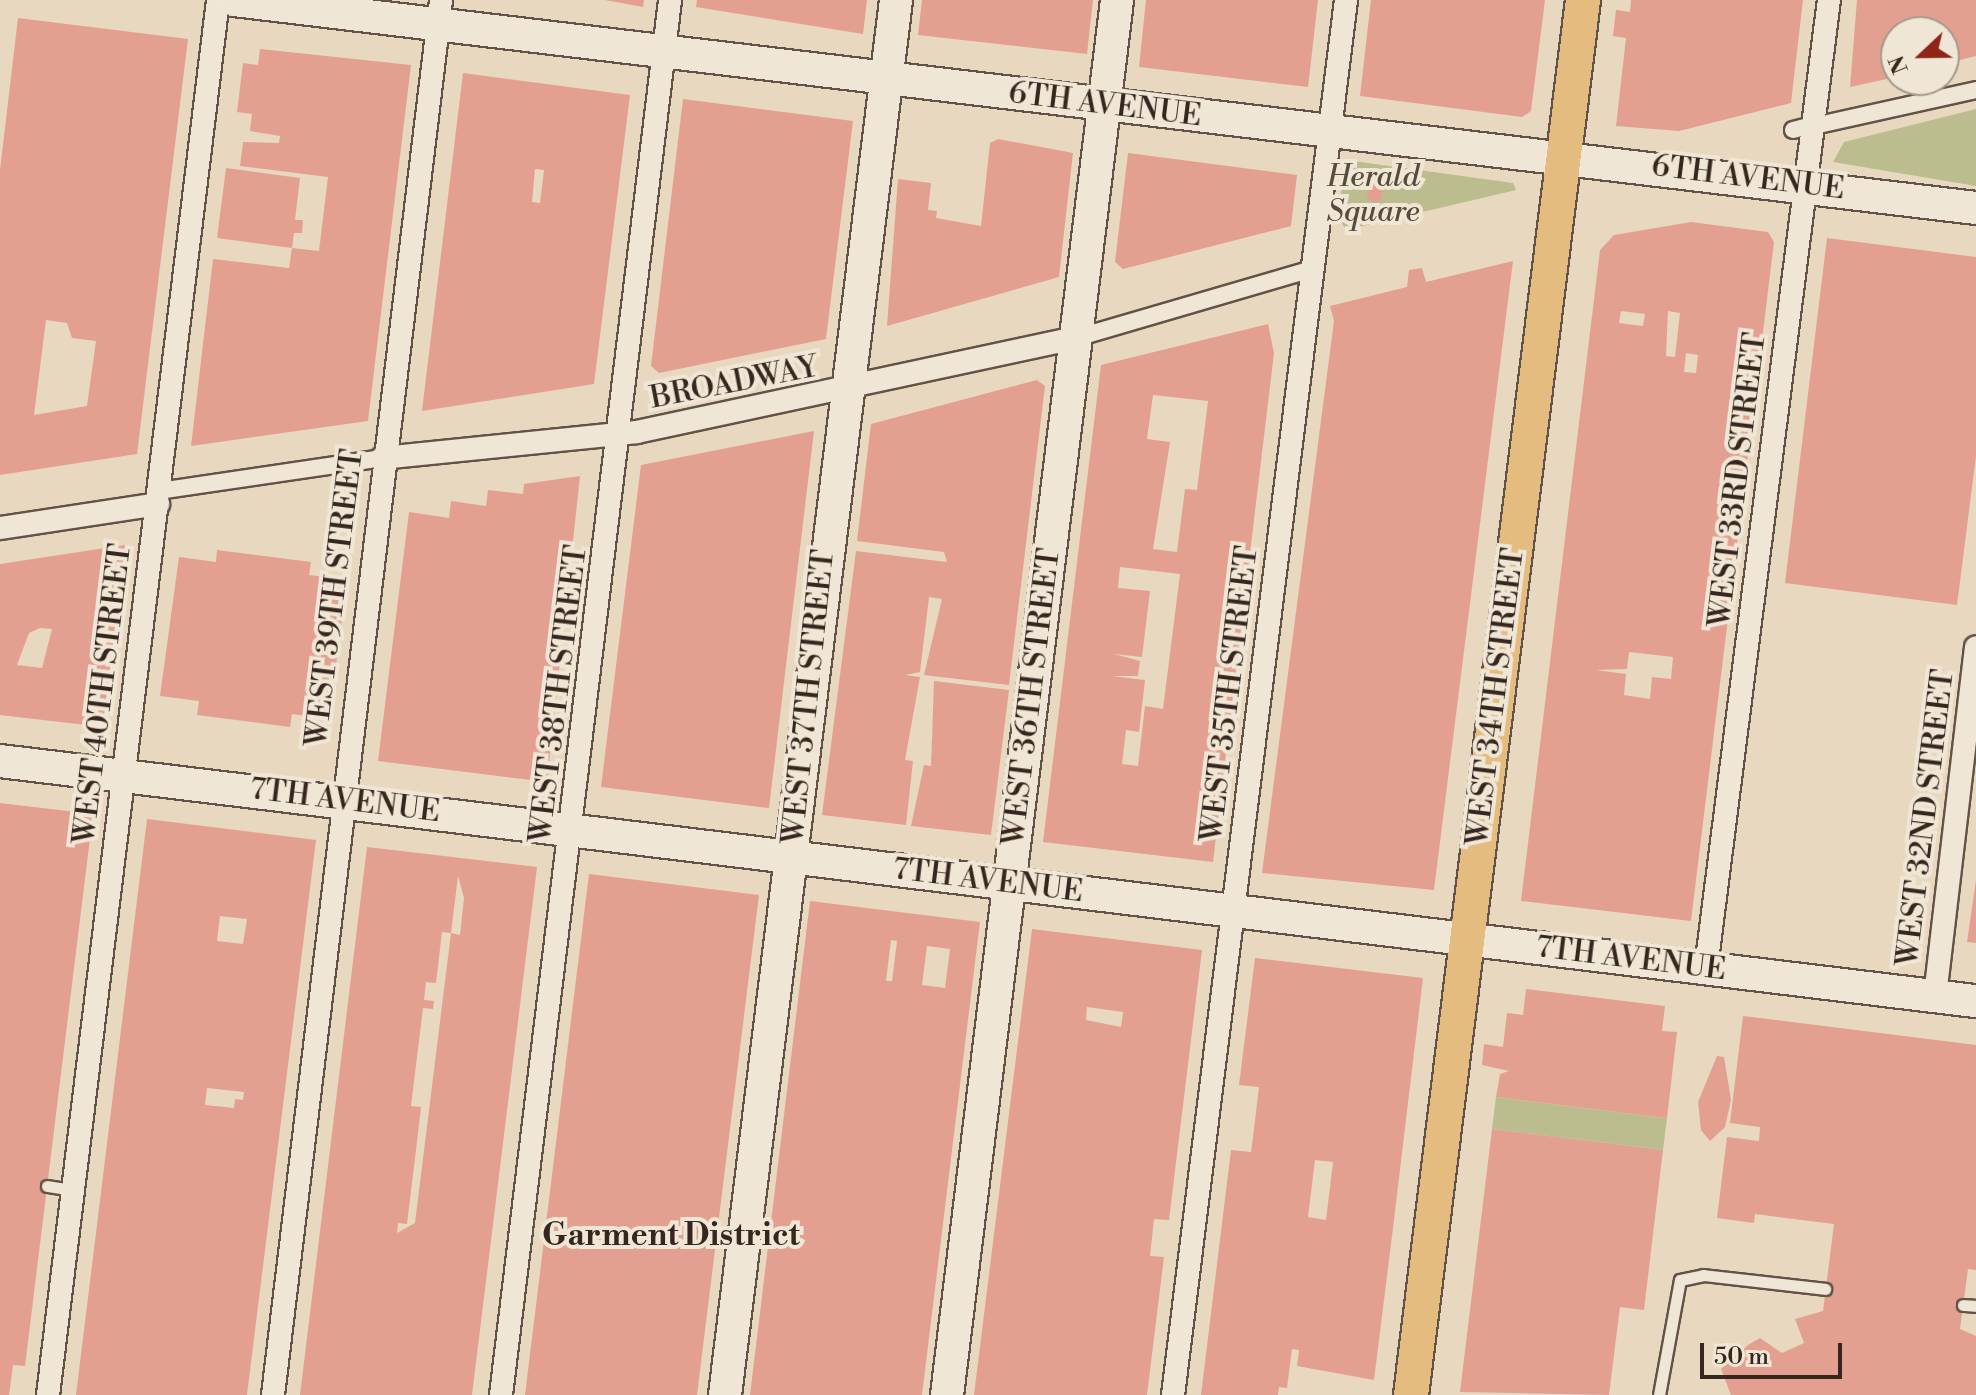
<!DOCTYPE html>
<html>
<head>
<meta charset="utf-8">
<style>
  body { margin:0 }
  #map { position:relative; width:1976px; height:1395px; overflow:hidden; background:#e8d8bf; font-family:"Libre Bodoni",serif }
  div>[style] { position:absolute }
  .green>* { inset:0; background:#bbbd8e }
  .building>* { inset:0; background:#e3a091 }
  .round { border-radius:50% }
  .roads { filter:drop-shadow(2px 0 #625247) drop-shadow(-2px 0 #625247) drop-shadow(0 2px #625247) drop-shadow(0 -2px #625247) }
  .service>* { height:11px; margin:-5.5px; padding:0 5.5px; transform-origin:5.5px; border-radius:5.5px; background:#f0e6d5 }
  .pedestrian>* { height:16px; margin:-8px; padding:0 8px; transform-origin:8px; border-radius:8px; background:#f0e6d5 }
  .minor>* { height:22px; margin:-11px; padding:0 11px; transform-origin:11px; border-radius:11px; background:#f0e6d5 }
  .secondary>* { height:32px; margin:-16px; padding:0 16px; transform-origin:16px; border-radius:16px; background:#f0e6d5 }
  .primary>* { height:34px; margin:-17px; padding:0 17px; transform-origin:17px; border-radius:17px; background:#e4bc80 }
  span { translate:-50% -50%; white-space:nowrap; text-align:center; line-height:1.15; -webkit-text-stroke:8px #f0e6d5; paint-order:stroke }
  .street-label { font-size:30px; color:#36261f }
  .park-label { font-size:30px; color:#574c3b; font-style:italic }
  .neighbourhood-label { font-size:32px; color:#36261f; font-weight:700 }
  .north { position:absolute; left:1880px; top:16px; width:80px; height:80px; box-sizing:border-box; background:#f0e6d5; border:2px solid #a6998c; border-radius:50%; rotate:248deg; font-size:22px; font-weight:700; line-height:32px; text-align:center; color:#36261f }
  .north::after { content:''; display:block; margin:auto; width:28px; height:36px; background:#8f2418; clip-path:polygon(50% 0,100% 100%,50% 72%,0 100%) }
  .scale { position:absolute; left:1700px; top:1343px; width:142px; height:36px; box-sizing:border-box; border:4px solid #36261f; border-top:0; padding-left:10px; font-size:24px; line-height:28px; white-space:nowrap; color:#36261f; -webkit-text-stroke:6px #f0e6d5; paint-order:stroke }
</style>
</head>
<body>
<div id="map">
  <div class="green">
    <i style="clip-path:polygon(1976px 109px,1976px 186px,1833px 162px,1844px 142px)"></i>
    <i style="clip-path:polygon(1353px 161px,1513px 183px,1516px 190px,1346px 230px,1338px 217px,1344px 169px)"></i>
    <i style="clip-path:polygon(1496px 1097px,1667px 1118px,1663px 1150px,1492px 1129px)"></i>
  </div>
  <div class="building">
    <i style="clip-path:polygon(605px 0,644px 0,643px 7px)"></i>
    <i style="clip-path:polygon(697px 0,867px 0,863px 34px,696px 7px)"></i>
    <i style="clip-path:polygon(922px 0,1093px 0,1087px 54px,918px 35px)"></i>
    <i style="clip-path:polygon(1146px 0,1318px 0,1308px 87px,1139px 67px)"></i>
    <i style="clip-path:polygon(1371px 0,1545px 0,1531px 111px,1522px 117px,1360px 96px)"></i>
    <i style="clip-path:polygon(1631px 0,1803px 0,1791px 103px,1679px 131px,1616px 126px,1626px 38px,1613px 36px,1616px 10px,1630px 12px)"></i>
    <i style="clip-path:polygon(1857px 0,1976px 0,1976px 56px,1944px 64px,1944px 32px,1896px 32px,1896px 77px,1850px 87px)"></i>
    <i style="clip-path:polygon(evenodd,18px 18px,188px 39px,137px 454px,0 475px,0 170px,18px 18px,46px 320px,67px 323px,72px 338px,96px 341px,87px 406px,34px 415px,46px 320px)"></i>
    <i style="clip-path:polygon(260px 49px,411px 65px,368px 421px,191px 446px,213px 259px,289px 268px,292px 248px,319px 251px,328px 177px,240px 166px,243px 142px,279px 143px,280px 136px,250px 131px,252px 114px,237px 112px,243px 63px,258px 65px)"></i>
    <i style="clip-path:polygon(evenodd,463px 73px,630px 95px,594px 384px,422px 411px,463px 73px,535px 169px,544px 170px,540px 203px,532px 202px,535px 169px)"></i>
    <i style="clip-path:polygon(683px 99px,853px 121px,826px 339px,659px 373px,651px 366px)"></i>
    <i style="clip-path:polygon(998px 139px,1073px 153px,1059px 277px,887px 326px,898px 179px,931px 183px,928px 210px,937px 211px,936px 218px,981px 226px,990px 143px)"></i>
    <i style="clip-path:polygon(1128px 153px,1297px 175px,1291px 226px,1123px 269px,1115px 262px)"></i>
    <i style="clip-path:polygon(226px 168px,300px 178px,295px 220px,303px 220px,302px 233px,294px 233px,292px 248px,217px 238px)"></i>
    <i class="round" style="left:1367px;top:186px;width:16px;height:16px"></i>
    <i style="clip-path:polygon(evenodd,1691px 222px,1768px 232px,1774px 242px,1691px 921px,1521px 901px,1600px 250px,1614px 235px,1691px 222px,1621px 311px,1645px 314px,1643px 326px,1619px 323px,1621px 311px,1691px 222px,1668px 311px,1680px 313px,1675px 357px,1666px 356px,1668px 311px,1691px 222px,1686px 353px,1698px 355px,1696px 373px,1684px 372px,1686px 353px,1691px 222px,1629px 652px,1673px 657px,1671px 679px,1652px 677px,1650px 699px,1624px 695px,1626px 674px,1596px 670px,1627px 669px,1629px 652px)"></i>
    <i style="clip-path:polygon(1827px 238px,1976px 257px,1976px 456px,1957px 605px,1785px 583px)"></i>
    <i style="clip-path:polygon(1513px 261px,1434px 890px,1262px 873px,1334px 321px,1330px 306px,1407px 287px,1409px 270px,1422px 268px,1426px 282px)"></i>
    <i style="clip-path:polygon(evenodd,1268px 324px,1274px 353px,1213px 862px,1043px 842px,1101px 365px,1268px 324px,1153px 395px,1208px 401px,1197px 490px,1185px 489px,1177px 552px,1153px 549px,1170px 442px,1147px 439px,1153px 395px,1268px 324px,1120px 567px,1180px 574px,1163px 709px,1145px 706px,1138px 766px,1122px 764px,1126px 730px,1139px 732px,1145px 680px,1111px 676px,1138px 676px,1140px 661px,1114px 654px,1142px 657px,1150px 591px,1118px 588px,1120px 567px)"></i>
    <i style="clip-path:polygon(1037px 380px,1045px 386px,1009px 685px,924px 675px,942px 599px,929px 597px,920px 672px,905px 675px,920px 677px,905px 760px,913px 761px,906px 825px,822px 815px,856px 551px,947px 562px,944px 552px,857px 541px,871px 424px)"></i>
    <i style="clip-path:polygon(814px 431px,769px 808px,601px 787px,641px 465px)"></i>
    <i style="clip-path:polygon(580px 476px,547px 782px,378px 761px,409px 512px,449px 518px,451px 501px,486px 506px,488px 490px,523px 494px,524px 484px)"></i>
    <i style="clip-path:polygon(evenodd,125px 545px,103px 727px,0 715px,0 564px,125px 545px,40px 628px,52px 629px,42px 668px,17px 665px,29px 633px,40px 628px)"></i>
    <i style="clip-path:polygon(217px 550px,311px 562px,309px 575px,347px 580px,329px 719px,292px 714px,290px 727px,197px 715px,199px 701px,160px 696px,179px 557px,216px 562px)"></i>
    <i style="clip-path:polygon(934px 681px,1009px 690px,991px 835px,911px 826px,924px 765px,931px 766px)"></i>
    <i style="clip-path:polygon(0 803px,93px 814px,25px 1366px,13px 1365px,9px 1395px,0 1395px)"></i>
    <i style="clip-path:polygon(evenodd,147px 819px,316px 840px,247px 1395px,76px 1395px,147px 819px,220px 916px,247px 919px,243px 944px,217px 941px,220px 916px,147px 819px,207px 1088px,244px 1092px,243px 1100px,235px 1099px,234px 1108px,205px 1105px,207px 1088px)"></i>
    <i style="clip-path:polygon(evenodd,367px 847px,537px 867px,472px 1395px,300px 1395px,367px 847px,458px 876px,464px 898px,460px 935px,451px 933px,458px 876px,367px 847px,442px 932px,451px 933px,415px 1223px,397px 1233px,398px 1223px,407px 1224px,419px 1125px,421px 1107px,411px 1106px,423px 1008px,433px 1009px,434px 1001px,424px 1000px,426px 982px,436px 983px,442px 932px)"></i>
    <i style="clip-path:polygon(589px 874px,759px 895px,697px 1395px,525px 1395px)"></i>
    <i style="clip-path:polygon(1976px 880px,1976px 943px,1967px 942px)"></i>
    <i style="clip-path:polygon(evenodd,810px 901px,980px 922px,922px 1395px,750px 1395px,810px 901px,891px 940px,897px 941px,892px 981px,886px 981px,891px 940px,810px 901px,927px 946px,950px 949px,945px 988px,922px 985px,927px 946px)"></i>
    <i style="clip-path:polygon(evenodd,1032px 929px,1202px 950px,1169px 1220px,1154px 1219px,1150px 1256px,1164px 1257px,1147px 1395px,974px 1395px,1032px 929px,1087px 1007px,1123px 1012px,1121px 1027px,1086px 1020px,1087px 1007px)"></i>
    <i style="clip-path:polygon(evenodd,1255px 958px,1423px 978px,1393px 1228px,1374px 1380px,1297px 1366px,1299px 1350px,1292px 1349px,1287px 1388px,1279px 1387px,1278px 1395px,1201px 1395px,1231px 1150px,1251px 1152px,1253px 1137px,1259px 1087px,1239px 1085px,1255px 958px,1315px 1160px,1333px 1162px,1326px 1220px,1308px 1217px,1315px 1160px)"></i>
    <i style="clip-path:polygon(1526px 989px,1665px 1006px,1662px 1031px,1677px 1032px,1667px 1118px,1496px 1097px,1500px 1074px,1509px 1071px,1482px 1065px,1484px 1044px,1503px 1047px,1507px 1013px,1523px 1015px)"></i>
    <i style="clip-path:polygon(1743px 1016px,1976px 1045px,1976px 1270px,1968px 1269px,1960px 1329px,1976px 1336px,1976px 1395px,1731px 1395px,1721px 1369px,1748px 1345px,1760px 1338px,1782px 1353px,1804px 1343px,1795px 1319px,1823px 1311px,1834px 1224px,1755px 1214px,1754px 1223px,1717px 1218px,1727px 1137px,1759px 1141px,1760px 1127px,1730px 1123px)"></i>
    <i style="clip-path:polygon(1717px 1056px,1724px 1057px,1731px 1100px,1725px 1127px,1710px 1141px,1701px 1130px,1698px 1102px)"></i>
    <i style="clip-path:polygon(1492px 1129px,1663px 1150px,1644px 1310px,1620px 1307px,1609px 1395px,1460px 1392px)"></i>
  </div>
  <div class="roads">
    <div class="service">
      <i style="left:47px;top:1186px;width:26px;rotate:9deg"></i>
      <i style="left:1963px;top:1305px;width:13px;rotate:4deg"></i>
      <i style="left:1659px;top:1395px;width:117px;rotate:-79.7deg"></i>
      <i style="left:1680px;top:1280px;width:24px;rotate:-12deg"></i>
      <i style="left:1703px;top:1275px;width:123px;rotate:6.5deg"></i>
    </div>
    <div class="pedestrian">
      <i style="left:1823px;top:124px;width:157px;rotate:-12.5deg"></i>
      <i style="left:1793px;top:130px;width:12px;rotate:-14deg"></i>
      <i style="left:1076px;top:338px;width:242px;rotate:-16.3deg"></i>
      <i style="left:159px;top:491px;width:225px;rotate:-8.4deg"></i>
    </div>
    <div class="minor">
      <i style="left:382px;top:458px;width:256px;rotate:-5.8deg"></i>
      <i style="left:637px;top:432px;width:449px;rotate:-12.1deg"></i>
      <i style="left:0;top:528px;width:160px;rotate:-8.6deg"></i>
      <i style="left:1706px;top:968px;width:976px;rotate:-82.76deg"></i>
      <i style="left:1935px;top:996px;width:351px;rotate:-83.3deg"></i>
      <i style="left:48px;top:1395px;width:1405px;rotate:-83.05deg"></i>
      <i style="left:273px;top:1395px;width:1405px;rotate:-83.13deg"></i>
      <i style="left:501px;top:1395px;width:1405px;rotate:-83.09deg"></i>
      <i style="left:1173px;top:1395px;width:1406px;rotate:-82.93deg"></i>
    </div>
    <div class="secondary">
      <i style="left:234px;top:0;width:1754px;rotate:6.81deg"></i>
      <i style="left:0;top:761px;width:1991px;rotate:6.93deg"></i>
      <i style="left:725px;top:1395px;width:1405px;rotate:-83.01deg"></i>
      <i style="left:947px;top:1395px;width:1405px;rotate:-83.05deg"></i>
    </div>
    <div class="primary">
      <i style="left:1411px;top:1395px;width:1406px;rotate:-82.97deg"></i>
    </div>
  </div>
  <div class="street-label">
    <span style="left:1105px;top:105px;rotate:7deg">6TH AVENUE</span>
    <span style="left:1748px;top:178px;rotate:7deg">6TH AVENUE</span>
    <span style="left:734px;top:383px;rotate:-11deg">BROADWAY</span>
    <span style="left:1738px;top:480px;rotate:-83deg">WEST 33RD STREET</span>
    <span style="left:335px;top:598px;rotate:-83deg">WEST 39TH STREET</span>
    <span style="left:103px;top:694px;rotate:-83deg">WEST 40TH STREET</span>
    <span style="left:559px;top:694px;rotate:-83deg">WEST 38TH STREET</span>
    <span style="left:1230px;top:694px;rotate:-83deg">WEST 35TH STREET</span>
    <span style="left:809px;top:697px;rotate:-84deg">WEST 37TH STREET</span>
    <span style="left:1032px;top:697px;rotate:-83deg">WEST 36TH STREET</span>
    <span style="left:1496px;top:697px;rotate:-83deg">WEST 34TH STREET</span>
    <span style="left:345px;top:801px;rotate:7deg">7TH AVENUE</span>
    <span style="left:1926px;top:818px;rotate:-83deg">WEST 32ND STREET</span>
    <span style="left:988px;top:881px;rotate:7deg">7TH AVENUE</span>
    <span style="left:1631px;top:959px;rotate:7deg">7TH AVENUE</span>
  </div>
  <div class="park-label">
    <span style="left:1373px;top:194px">Herald<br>Square</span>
  </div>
  <div class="neighbourhood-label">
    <span style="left:671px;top:1235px">Garment District</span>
  </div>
  <div class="north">N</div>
  <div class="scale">50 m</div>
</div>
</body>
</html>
